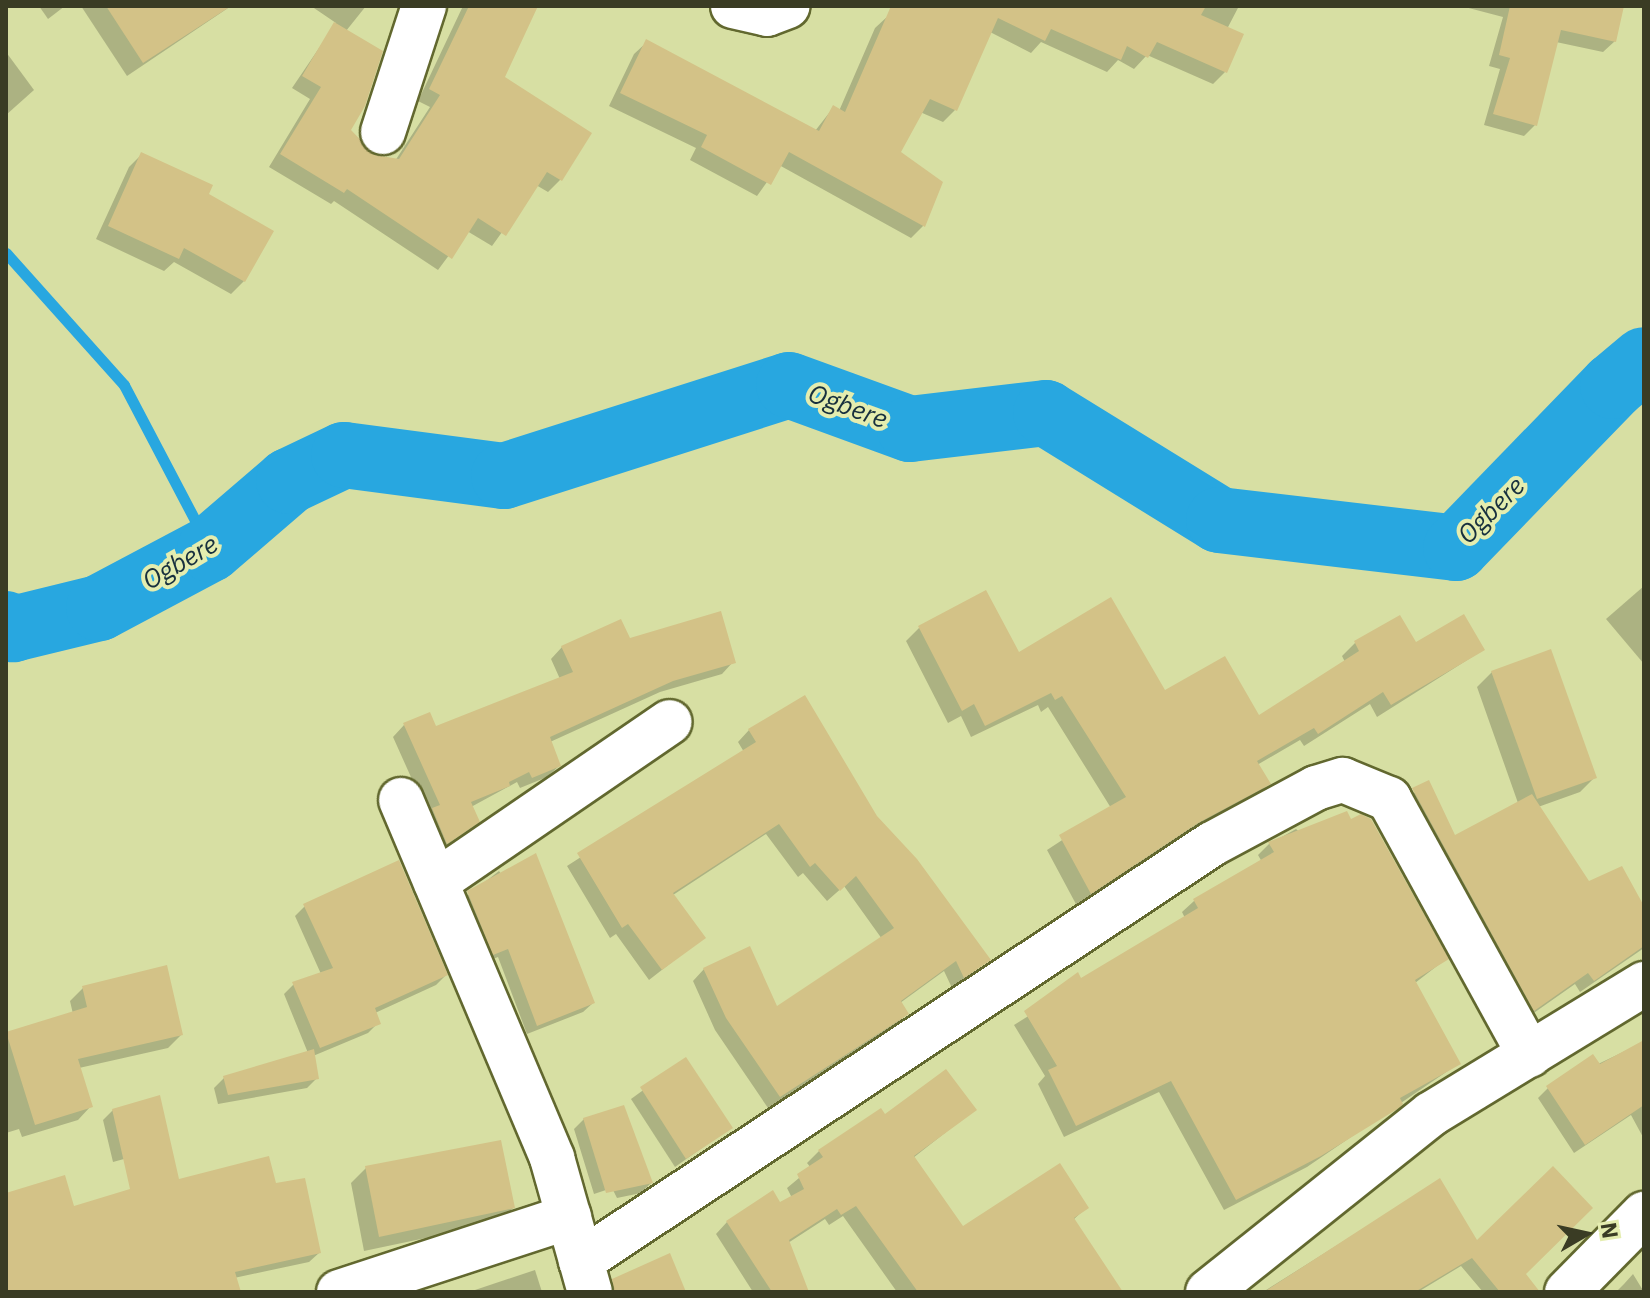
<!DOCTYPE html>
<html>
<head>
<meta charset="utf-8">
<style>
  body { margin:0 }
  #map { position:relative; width:1650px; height:1298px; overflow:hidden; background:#d7dfa3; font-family:"IBM Plex Sans",sans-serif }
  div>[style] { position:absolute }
  .shadow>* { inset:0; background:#0003 }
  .stream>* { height:11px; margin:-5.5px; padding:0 5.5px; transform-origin:5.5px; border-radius:5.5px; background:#28a7e0 }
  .river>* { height:66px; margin:-33px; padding:0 33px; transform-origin:33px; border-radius:33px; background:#28a7e0 }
  .building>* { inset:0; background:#d3c287 }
  .roads { filter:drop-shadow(2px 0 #62682f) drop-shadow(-2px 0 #62682f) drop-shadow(0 2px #62682f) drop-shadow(0 -2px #62682f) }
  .minor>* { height:44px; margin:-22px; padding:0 22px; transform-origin:22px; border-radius:22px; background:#fff }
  span { translate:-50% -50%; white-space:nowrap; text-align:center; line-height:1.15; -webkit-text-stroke:8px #e4edaf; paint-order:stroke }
  .water-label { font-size:26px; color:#17303e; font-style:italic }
  .frame { position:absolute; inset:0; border:8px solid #3a3c24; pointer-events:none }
  .north { position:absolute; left:1546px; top:1194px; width:80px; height:80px; -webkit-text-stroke:6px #e4edaf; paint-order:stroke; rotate:81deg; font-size:22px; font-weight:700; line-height:32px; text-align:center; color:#3a3c24 }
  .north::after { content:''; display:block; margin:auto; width:28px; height:36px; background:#3a3c24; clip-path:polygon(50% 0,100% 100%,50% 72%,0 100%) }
</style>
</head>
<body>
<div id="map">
  <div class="shadow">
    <i style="clip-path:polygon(39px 6px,65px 6px,48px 19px)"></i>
    <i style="clip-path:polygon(81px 6px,231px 6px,127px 76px)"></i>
    <i style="clip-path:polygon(311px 6px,366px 6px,346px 31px,348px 131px,374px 157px,395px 161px,430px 107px,418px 101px,463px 6px,536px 6px,502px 78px,589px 133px,560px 180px,548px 192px,536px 185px,492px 246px,467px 231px,438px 270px,334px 201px,331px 204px,269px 167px,310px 99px,292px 88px,336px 23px)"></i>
    <i style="clip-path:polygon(923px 6px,1239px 6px,1227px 29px,1225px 72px,1213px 84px,1147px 55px,1134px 69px,1118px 60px,1107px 72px,1041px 42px,1031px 53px,990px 32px,955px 110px,943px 122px,920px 112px,898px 153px,940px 182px,923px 226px,911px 238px,779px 165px,757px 196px,690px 160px,696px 148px,609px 106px,634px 54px,647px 42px,815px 131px,833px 108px,839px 111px,875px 28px,888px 16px)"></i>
    <i style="clip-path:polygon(1461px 6px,1622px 6px,1615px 41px,1603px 52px,1556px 42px,1535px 125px,1524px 136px,1484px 125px,1500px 69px,1489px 66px,1503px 17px)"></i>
    <i style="clip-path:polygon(6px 52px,34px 90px,6px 115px)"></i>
    <i style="clip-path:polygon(142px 154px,206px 195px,244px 281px,231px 294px,174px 262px,164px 271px,96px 239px,129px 167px)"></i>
    <i style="clip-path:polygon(1644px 586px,1644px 664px,1606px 619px)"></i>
    <i style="clip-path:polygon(985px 593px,1018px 655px,1258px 718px,1345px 662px,1342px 656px,1355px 643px,1483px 650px,1377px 717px,1370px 704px,1304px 746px,1300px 740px,1257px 765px,1268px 784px,1255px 797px,1183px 836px,1077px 906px,1047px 850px,1111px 808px,1048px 707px,1041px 712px,1038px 705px,971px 737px,961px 716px,948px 723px,906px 641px,919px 628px)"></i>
    <i style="clip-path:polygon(628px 640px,733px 662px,722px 674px,660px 692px,550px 742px,559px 766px,547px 777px,520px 788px,517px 782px,471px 807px,477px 821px,435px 854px,428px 815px,393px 737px,404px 725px,435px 729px,560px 679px,551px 659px,562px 647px)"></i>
    <i style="clip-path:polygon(1492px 672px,1595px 777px,1580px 792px,1538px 807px,1589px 884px,1644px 910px,1644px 948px,1580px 992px,1575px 984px,1521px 1022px,1400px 803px,1428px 783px,1454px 838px,1518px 803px,1477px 687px)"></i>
    <i style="clip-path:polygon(749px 730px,875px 817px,989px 960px,952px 988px,944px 971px,900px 1003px,907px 1014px,895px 1025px,768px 1108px,715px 1030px,693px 981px,704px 969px,776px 1009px,882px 939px,844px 886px,827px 901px,803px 873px,798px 877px,766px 834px,673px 895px,704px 937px,649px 980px,616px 934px,610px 938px,567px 866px,744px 752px,738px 742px)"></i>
    <i style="clip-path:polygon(1296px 829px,1446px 959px,1415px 983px,1458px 1064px,1307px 1167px,1224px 1210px,1159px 1092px,1064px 1137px,1038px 1084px,1045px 1076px,1014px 1025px,1185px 918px,1182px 912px,1194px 901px,1262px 862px,1258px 855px,1269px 844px)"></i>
    <i style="clip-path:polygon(499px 871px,593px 1003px,583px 1012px,527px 1034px,498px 957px,483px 963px,458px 903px)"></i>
    <i style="clip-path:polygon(305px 906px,446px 975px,436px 985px,375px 1013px,378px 1023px,368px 1033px,313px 1056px,317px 1078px,307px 1088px,218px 1104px,214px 1088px,224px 1078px,308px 1053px,284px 994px,294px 984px,321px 974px,295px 916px)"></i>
    <i style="clip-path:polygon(83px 988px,181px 1035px,168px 1048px,79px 1068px,91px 1106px,78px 1120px,22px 1137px,19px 1129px,6px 1133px,6px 1035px,73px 1014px,70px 1001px)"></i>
    <i style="clip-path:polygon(1644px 1042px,1644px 1139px,1631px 1115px,1574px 1153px,1538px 1098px,1548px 1088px)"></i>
    <i style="clip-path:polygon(686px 1059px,730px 1128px,675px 1167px,631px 1099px)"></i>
    <i style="clip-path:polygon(113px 1110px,177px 1181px,274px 1186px,319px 1253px,309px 1262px,234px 1278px,239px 1292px,164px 1292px,124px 1159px,113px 1162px,103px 1120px)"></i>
    <i style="clip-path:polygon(974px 1110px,913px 1158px,962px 1229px,1086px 1208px,1073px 1220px,1102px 1292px,897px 1292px,843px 1216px,829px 1225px,825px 1219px,788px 1243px,807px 1292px,753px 1292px,716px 1234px,727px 1222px,792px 1198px,787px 1188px,811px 1168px,807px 1163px,819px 1151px,885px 1117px)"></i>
    <i style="clip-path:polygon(584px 1119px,651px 1183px,641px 1193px,617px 1198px,612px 1188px,594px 1194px,574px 1129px)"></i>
    <i style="clip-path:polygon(366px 1168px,513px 1208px,497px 1223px,364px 1251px,351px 1183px)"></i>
    <i style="clip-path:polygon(1439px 1181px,1477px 1243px,1523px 1274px,1527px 1292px,1483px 1292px,1461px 1266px,1418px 1292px,1263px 1292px)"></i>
    <i style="clip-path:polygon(535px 1270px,542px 1292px,469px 1292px)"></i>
    <i style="clip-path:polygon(1633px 1274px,1644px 1292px,1616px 1292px,1624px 1284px)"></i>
  </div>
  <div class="stream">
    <i style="left:6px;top:253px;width:177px;rotate:48.2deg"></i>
    <i style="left:124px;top:385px;width:185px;rotate:62.3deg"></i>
  </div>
  <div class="river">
    <i style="left:6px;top:624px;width:9px;rotate:36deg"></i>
    <i style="left:13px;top:629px;width:89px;rotate:-13.7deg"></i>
    <i style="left:99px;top:608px;width:126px;rotate:-28deg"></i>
    <i style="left:210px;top:549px;width:104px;rotate:-40.7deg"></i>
    <i style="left:289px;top:481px;width:61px;rotate:-25.3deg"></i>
    <i style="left:344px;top:455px;width:161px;rotate:7.5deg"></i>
    <i style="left:504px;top:476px;width:299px;rotate:-17.7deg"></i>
    <i style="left:789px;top:385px;width:129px;rotate:20deg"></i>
    <i style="left:910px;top:429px;width:137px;rotate:-6.7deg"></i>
    <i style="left:1046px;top:413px;width:203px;rotate:31.7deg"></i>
    <i style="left:1219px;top:520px;width:239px;rotate:6.7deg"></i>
    <i style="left:1456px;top:548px;width:226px;rotate:-45.9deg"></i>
    <i style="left:1613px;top:386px;width:40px;rotate:-40deg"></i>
  </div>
  <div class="building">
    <i style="clip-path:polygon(106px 6px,231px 6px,143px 63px)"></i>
    <i style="clip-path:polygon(469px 6px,538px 6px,505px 77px,592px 133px,562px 181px,547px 172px,506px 236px,478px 218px,452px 259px,347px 189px,344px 193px,280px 154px,321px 87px,302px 76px,334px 22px,383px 51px,365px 106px,351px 130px,375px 155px,399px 159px,440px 95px,429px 89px)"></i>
    <i style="clip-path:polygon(891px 6px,1206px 6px,1201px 15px,1244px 34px,1227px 73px,1157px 42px,1148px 58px,1127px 46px,1121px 60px,1051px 29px,1045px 41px,998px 18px,957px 111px,930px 99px,901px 152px,943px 182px,925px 227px,789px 152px,771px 185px,701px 147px,707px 135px,620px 93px,646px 39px,819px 131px,833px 105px,845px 112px)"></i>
    <i style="clip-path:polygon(1510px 6px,1624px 6px,1616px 42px,1561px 30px,1537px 126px,1493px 114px,1510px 58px,1499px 55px)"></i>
    <i style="clip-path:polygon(141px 152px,213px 185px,209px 194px,274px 231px,245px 282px,184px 248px,179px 259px,108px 226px)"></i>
    <i style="clip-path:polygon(986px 590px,1019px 652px,1111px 597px,1165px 690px,1225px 656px,1259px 715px,1359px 651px,1354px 641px,1400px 615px,1416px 642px,1464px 614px,1485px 650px,1391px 705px,1383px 692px,1318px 734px,1314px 728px,1257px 761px,1271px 784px,1198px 823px,1091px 894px,1059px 835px,1126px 797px,1062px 696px,1055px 700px,1051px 693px,985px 726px,974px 704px,962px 711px,918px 626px)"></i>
    <i style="clip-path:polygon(721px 611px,736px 663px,673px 681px,550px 737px,561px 766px,532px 778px,529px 772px,509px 782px,510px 786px,471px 802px,480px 822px,447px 844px,432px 808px,440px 805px,403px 723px,430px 712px,436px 726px,573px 672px,561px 646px,621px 619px,630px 638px)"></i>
    <i style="clip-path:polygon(1551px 649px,1597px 778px,1537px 799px,1491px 671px)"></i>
    <i style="clip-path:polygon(805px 695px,877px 816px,917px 859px,991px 960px,964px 978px,956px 961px,901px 1001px,909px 1014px,780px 1097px,726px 1018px,703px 968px,750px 946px,777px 1006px,894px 928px,856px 876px,840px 891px,815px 863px,810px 867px,779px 824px,673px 893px,706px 938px,662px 970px,628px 924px,622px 928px,577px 853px,756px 742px,748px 729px)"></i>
    <i style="clip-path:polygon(1429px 780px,1455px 835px,1532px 794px,1589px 881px,1622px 866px,1644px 906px,1644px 946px,1594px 981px,1588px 973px,1534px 1011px,1412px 788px)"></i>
    <i style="clip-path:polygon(1347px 811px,1351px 819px,1361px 814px,1371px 819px,1449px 959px,1415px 980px,1461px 1064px,1400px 1098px,1403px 1104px,1399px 1108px,1321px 1156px,1236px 1200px,1171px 1081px,1076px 1126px,1048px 1070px,1057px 1066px,1024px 1011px,1078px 972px,1081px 978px,1198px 908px,1193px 899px,1274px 852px,1268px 842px)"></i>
    <i style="clip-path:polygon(536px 853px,595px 1003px,537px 1026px,508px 949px,493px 955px,467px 891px)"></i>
    <i style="clip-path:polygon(399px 860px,448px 975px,375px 1008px,381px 1024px,320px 1048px,292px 982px,333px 968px,303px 904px)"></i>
    <i style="clip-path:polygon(167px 965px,183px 1035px,78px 1059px,93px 1107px,35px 1125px,6px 1032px,87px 1007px,82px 986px)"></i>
    <i style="clip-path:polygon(1644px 1040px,1644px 1105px,1585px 1145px,1546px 1086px,1593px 1054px,1600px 1064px)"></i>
    <i style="clip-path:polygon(314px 1049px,319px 1079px,228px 1095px,223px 1076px)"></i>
    <i style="clip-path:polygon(686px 1057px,733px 1128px,686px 1159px,640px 1087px)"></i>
    <i style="clip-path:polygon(946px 1069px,977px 1110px,914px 1156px,963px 1226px,1060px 1163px,1089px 1208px,1074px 1218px,1123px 1292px,918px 1292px,856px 1206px,841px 1215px,837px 1209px,789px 1240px,809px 1292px,772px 1292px,726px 1221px,773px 1190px,780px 1202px,804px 1189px,797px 1174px,823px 1157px,818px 1150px,881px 1108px,885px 1114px)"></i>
    <i style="clip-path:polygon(160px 1095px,179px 1179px,269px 1156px,276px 1183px,305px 1178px,321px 1253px,235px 1272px,241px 1292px,6px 1292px,6px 1193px,65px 1175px,74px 1206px,130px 1189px,112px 1109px)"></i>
    <i style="clip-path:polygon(624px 1105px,653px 1183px,606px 1193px,583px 1118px)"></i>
    <i style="clip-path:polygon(501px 1140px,515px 1208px,379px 1237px,365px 1166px)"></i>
    <i style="clip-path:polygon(1553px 1166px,1593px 1208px,1526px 1274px,1540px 1292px,1500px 1292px,1472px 1258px,1415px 1292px,1264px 1292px,1440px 1178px,1477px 1240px)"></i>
    <i style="clip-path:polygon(670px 1253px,686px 1292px,614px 1292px,612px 1279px)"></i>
  </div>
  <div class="roads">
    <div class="minor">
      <i style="left:733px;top:6px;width:35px;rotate:13deg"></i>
      <i style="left:767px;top:14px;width:22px;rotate:-21deg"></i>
      <i style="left:383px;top:132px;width:133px;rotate:-72deg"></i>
      <i style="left:401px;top:800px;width:389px;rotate:67.1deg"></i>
      <i style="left:552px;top:1158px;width:139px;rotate:74.2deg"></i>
      <i style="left:436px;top:882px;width:283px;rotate:-34.4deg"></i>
      <i style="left:581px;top:1261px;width:756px;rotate:-33.46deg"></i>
      <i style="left:1212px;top:844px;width:118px;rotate:-28.3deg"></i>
      <i style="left:1316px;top:788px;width:28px;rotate:-17deg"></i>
      <i style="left:1343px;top:780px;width:50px;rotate:22.4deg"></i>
      <i style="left:1389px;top:799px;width:292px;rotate:61.2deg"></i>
      <i style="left:339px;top:1292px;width:242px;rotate:-18.1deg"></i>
      <i style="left:1208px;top:1292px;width:285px;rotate:-38.6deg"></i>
      <i style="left:1431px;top:1114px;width:250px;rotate:-31.4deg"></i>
      <i style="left:1567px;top:1292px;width:110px;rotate:-45.4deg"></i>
    </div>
  </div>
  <div class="water-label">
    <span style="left:848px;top:406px;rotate:20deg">Ogbere</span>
    <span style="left:1491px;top:510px;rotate:-45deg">Ogbere</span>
    <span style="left:180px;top:562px;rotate:-30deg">Ogbere</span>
  </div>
  <div class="frame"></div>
  <div class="north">N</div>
</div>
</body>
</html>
